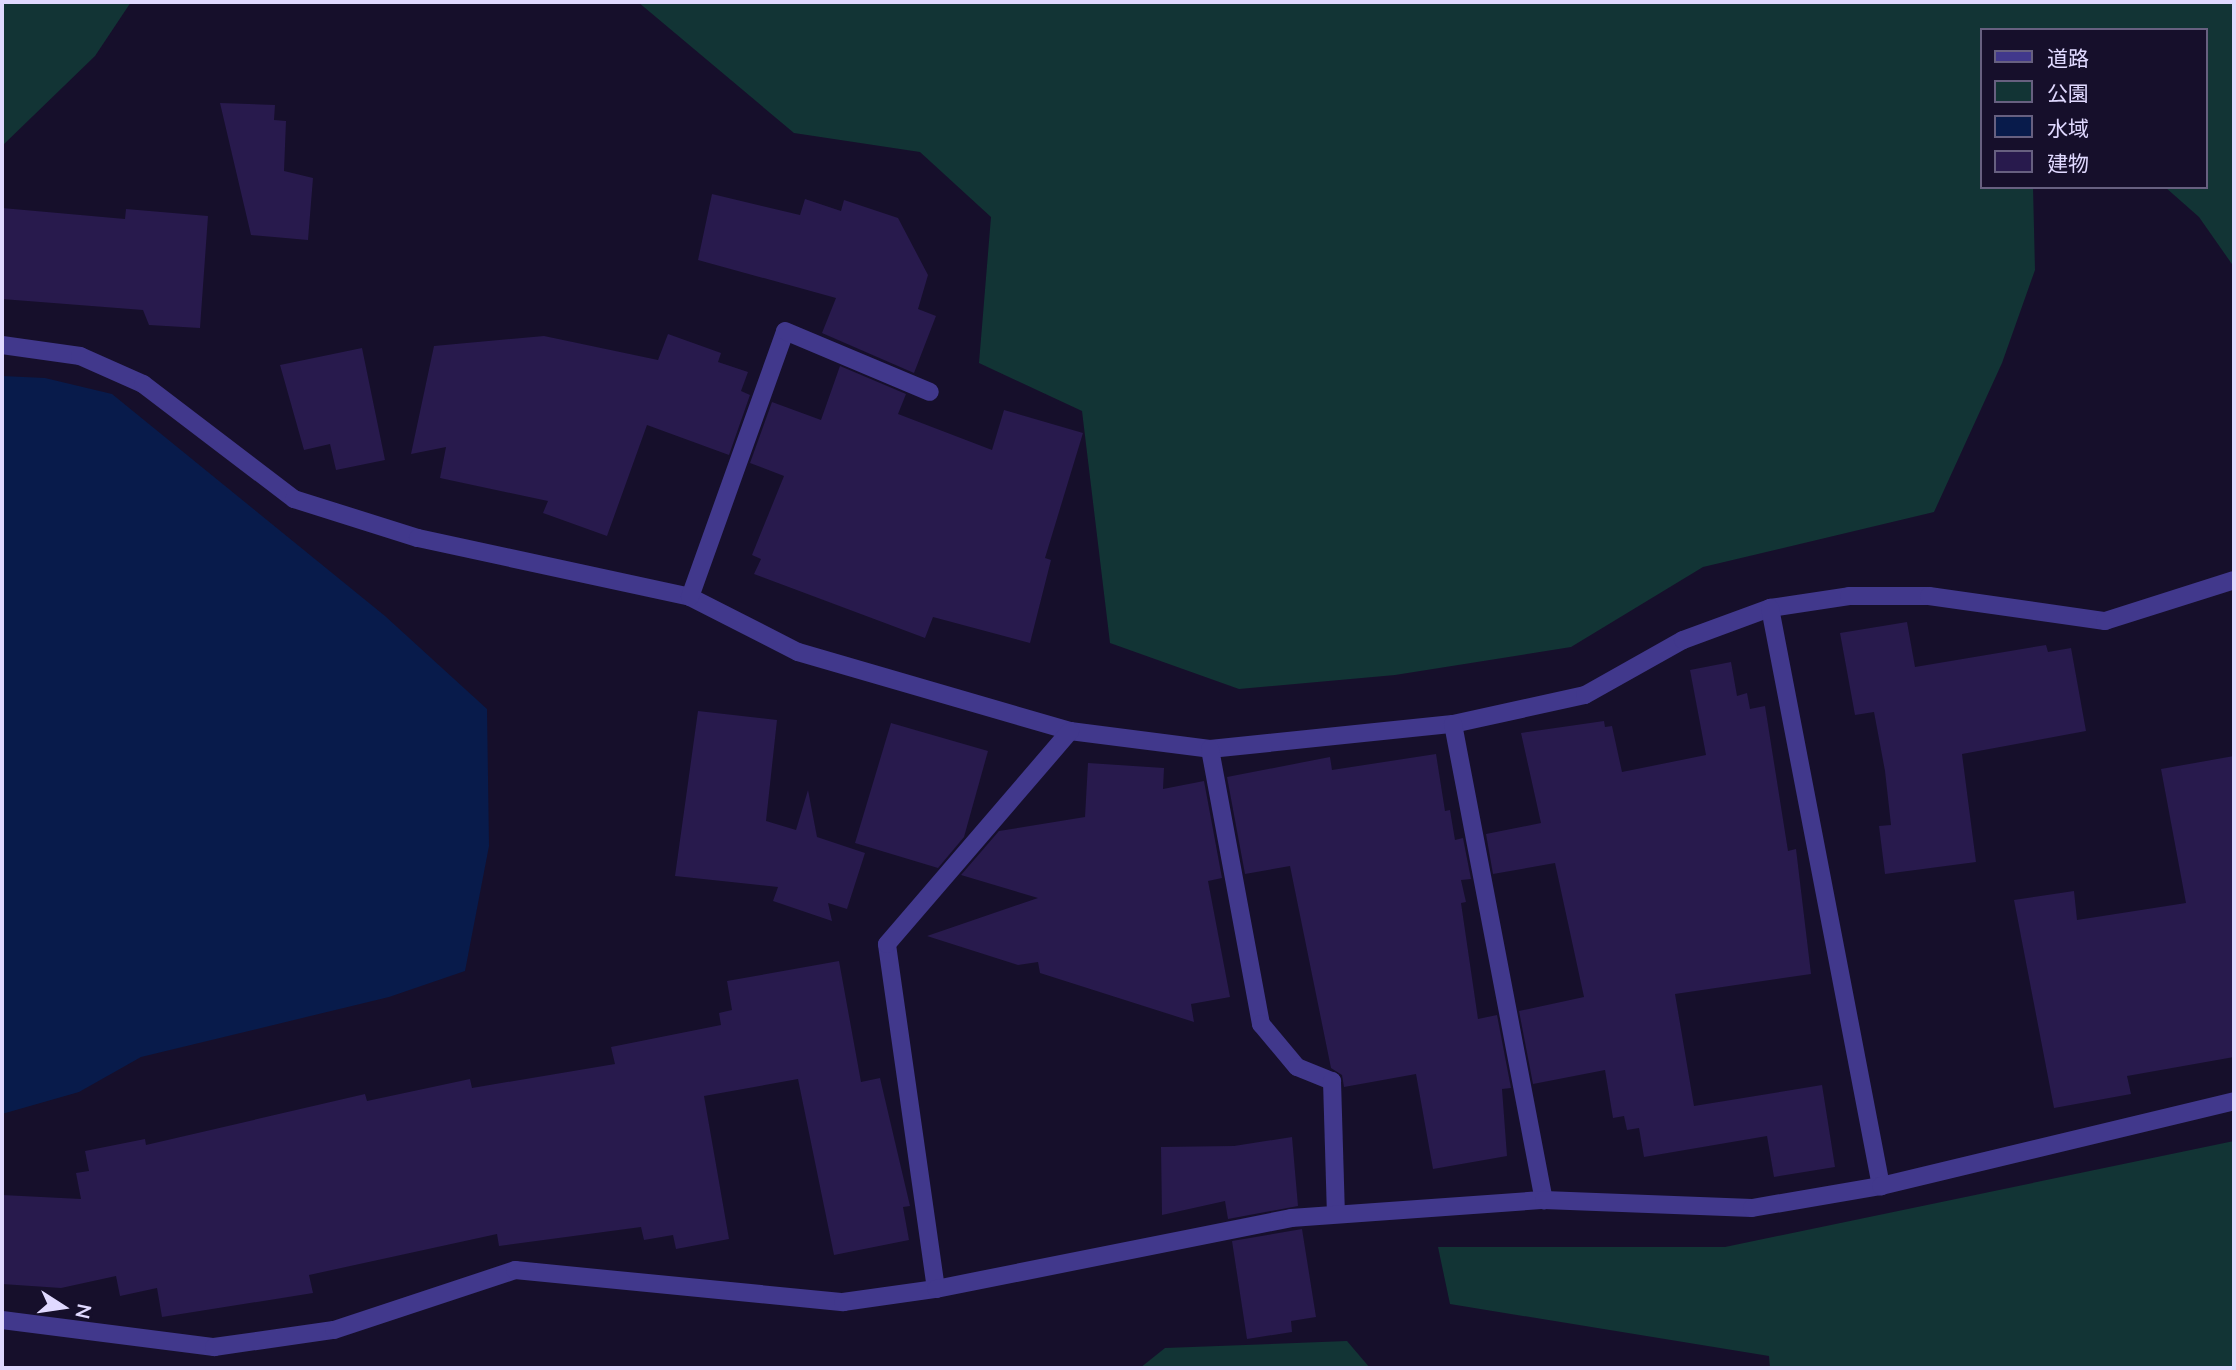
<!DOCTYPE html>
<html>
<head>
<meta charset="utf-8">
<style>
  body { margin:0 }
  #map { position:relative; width:2236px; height:1370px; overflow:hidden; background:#160f2b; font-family:Lato,"Noto Sans JP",sans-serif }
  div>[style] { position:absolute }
  .green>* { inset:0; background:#123435 }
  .water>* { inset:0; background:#081b4b }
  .building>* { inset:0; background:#281a4d }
  .minor>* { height:18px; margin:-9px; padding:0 9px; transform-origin:9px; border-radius:9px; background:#41388c }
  span { translate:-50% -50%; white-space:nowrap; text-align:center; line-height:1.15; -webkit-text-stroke:5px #160f2b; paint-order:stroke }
  .frame { position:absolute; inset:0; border:4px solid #e0d9ff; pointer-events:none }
  .legend { position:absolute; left:1980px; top:28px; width:228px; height:161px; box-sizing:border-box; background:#160f2b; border:2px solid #676080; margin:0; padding:9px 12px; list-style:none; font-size:21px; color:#e0d9ff }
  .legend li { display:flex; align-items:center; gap:14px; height:35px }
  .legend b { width:35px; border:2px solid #676080 }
  .north { position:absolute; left:28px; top:1272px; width:70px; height:70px; -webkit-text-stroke:5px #160f2b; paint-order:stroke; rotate:102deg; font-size:19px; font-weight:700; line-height:28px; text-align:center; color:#e0d9ff }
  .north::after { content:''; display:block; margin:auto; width:24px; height:32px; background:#e0d9ff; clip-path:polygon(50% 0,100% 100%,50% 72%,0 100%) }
</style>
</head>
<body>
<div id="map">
  <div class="green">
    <i style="clip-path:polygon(2px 2px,131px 2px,95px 56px,2px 146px)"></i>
    <i style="clip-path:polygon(638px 2px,2234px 2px,2234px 267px,2199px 217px,2165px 187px,2206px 187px,2206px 30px,1982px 30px,1982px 187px,2033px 187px,2035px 270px,2002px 363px,1934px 512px,1703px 567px,1571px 647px,1395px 675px,1239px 689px,1110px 643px,1082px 411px,979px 363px,991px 217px,920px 152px,794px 133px)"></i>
    <i style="clip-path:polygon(2234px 1141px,2234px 1368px,1770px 1368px,1769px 1356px,1450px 1304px,1438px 1247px,1725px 1247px)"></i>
    <i style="clip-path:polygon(1347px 1341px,1370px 1368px,1140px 1368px,1165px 1348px)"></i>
  </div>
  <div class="water">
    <i style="clip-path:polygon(2px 376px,45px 378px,112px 394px,385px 616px,487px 709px,489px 846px,465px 971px,389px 997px,141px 1057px,79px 1092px,2px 1114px)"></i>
  </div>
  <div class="building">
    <i style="clip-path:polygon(220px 103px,275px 105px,274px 120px,286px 121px,284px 171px,313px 178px,308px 240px,251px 235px)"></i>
    <i style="clip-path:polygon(712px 194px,800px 215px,805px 199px,841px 211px,844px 200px,898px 218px,928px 275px,918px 309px,936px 316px,914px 373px,822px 333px,836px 298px,698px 260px)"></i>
    <i style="clip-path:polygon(2px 208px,125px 219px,126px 209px,208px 216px,200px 328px,149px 325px,143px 310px,2px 299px)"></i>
    <i style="clip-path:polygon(668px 334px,721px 353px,718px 362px,748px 372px,741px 391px,750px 395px,729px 455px,647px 425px,607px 536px,543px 513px,548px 501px,440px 478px,446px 447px,411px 454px,434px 346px,544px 336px,658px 360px)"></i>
    <i style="clip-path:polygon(362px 348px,385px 460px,336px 470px,330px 444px,304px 450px,280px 365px)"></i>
    <i style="clip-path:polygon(840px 366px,906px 394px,898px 414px,992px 450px,1004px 410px,1083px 433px,1045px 558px,1051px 560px,1030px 643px,933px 617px,925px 638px,754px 574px,761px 559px,752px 555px,784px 476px,750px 463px,772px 402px,821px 420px)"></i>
    <i style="clip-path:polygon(1907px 622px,1915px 667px,2046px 645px,2048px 652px,2071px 648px,2086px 731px,1962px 754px,1976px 862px,1885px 874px,1879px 826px,1891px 825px,1885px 771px,1874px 712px,1855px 715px,1840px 633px)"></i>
    <i style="clip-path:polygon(1731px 662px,1737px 696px,1747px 693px,1750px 709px,1765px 706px,1788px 851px,1796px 849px,1811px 974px,1675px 994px,1694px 1106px,1822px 1085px,1835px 1167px,1774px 1177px,1767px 1136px,1644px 1157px,1639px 1128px,1627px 1130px,1624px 1116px,1613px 1118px,1605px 1070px,1533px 1084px,1519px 1011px,1584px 997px,1555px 863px,1493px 874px,1486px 834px,1541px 823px,1521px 733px,1604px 721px,1605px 727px,1612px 726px,1622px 772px,1706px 755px,1690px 670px)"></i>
    <i style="clip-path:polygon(698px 711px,777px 720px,766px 821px,796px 830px,808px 790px,817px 837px,865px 853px,847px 909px,828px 903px,832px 921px,773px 901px,778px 887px,675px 876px)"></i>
    <i style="clip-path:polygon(891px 723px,988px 751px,964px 837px,938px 868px,855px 843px)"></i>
    <i style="clip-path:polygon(1436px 754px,1445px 811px,1450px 810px,1455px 840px,1463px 838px,1471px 879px,1461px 880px,1466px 902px,1461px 903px,1478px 1019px,1497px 1015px,1511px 1088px,1502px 1089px,1507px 1156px,1433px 1169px,1416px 1074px,1344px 1087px,1342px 1075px,1331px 1068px,1290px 866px,1245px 874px,1227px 777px,1330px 757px,1332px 770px)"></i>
    <i style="clip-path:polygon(2234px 756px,2234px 1057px,2127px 1076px,2131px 1094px,2054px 1108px,2014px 900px,2074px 891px,2077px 920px,2186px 903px,2161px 769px)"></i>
    <i style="clip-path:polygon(1088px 763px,1164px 768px,1163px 789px,1204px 781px,1222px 878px,1208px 881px,1230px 997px,1191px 1004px,1194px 1022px,1040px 973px,1038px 962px,1018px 965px,927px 936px,1038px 898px,961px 875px,999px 831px,1085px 817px)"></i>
    <i style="clip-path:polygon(839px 961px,861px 1082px,880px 1078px,910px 1206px,903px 1207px,909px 1240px,834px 1255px,798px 1079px,704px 1096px,729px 1239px,676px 1249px,673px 1235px,644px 1240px,641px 1227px,499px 1246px,497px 1234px,309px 1275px,313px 1293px,162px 1317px,157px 1288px,120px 1296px,116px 1276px,61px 1288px,2px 1284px,2px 1195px,81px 1199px,76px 1173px,89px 1171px,85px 1151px,145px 1139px,146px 1145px,365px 1094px,367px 1101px,470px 1079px,472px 1088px,615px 1064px,611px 1047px,721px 1025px,719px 1013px,732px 1010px,727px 981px)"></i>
    <i style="clip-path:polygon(1292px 1137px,1298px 1206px,1228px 1219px,1225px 1201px,1162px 1215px,1161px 1147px,1234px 1146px)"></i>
    <i style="clip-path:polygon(1302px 1229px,1316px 1317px,1291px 1321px,1292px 1332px,1247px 1339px,1232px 1241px)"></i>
  </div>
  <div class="minor">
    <i style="left:2px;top:345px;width:79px;rotate:8deg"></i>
    <i style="left:80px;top:356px;width:69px;rotate:24deg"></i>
    <i style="left:143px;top:384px;width:190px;rotate:37.3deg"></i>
    <i style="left:294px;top:499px;width:130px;rotate:17.5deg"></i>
    <i style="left:418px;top:538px;width:278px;rotate:12.2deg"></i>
    <i style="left:690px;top:597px;width:121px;rotate:27deg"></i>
    <i style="left:798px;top:652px;width:283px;rotate:16.2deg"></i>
    <i style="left:1070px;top:731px;width:141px;rotate:7.3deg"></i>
    <i style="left:1210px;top:749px;width:244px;rotate:-5.9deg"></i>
    <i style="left:1453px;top:724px;width:135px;rotate:-12.4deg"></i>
    <i style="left:1585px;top:695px;width:112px;rotate:-29.3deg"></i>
    <i style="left:1683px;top:640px;width:93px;rotate:-20.2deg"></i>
    <i style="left:1770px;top:608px;width:80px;rotate:-8.6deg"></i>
    <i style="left:1849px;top:596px;width:80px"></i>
    <i style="left:1929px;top:596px;width:178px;rotate:8.1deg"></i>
    <i style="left:2105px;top:621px;width:135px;rotate:-17.6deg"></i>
    <i style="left:690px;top:597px;width:282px;rotate:-70.3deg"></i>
    <i style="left:785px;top:331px;width:157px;rotate:22.8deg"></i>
    <i style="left:1770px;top:608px;width:589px;rotate:79.13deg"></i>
    <i style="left:1453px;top:724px;width:485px;rotate:79.2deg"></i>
    <i style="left:1210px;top:749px;width:280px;rotate:79.5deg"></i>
    <i style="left:1261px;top:1024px;width:56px;rotate:50.1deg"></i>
    <i style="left:1297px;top:1067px;width:38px;rotate:22deg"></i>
    <i style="left:1332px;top:1081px;width:133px;rotate:88.3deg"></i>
    <i style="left:936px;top:1289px;width:348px;rotate:-98.1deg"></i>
    <i style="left:887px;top:944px;width:281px;rotate:-49.3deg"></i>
    <i style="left:2px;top:1320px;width:214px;rotate:7.3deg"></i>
    <i style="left:214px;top:1347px;width:121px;rotate:-8.1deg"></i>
    <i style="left:334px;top:1330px;width:191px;rotate:-18.3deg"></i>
    <i style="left:515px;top:1270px;width:330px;rotate:5.6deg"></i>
    <i style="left:843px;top:1302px;width:94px;rotate:-8deg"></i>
    <i style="left:936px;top:1289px;width:362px;rotate:-11.3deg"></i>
    <i style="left:1291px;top:1218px;width:254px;rotate:-4.1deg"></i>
    <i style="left:1544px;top:1200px;width:208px;rotate:2.2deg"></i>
    <i style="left:1752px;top:1208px;width:131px;rotate:-9.7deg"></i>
    <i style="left:1881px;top:1186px;width:363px;rotate:-13.5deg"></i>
  </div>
  <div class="frame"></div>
  <ul class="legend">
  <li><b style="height:9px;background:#41388c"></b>道路</li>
  <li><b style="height:19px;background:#123435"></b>公園</li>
  <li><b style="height:19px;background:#081b4b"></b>水域</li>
  <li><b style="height:19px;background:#281a4d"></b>建物</li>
  </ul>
  <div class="north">N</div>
</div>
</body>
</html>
